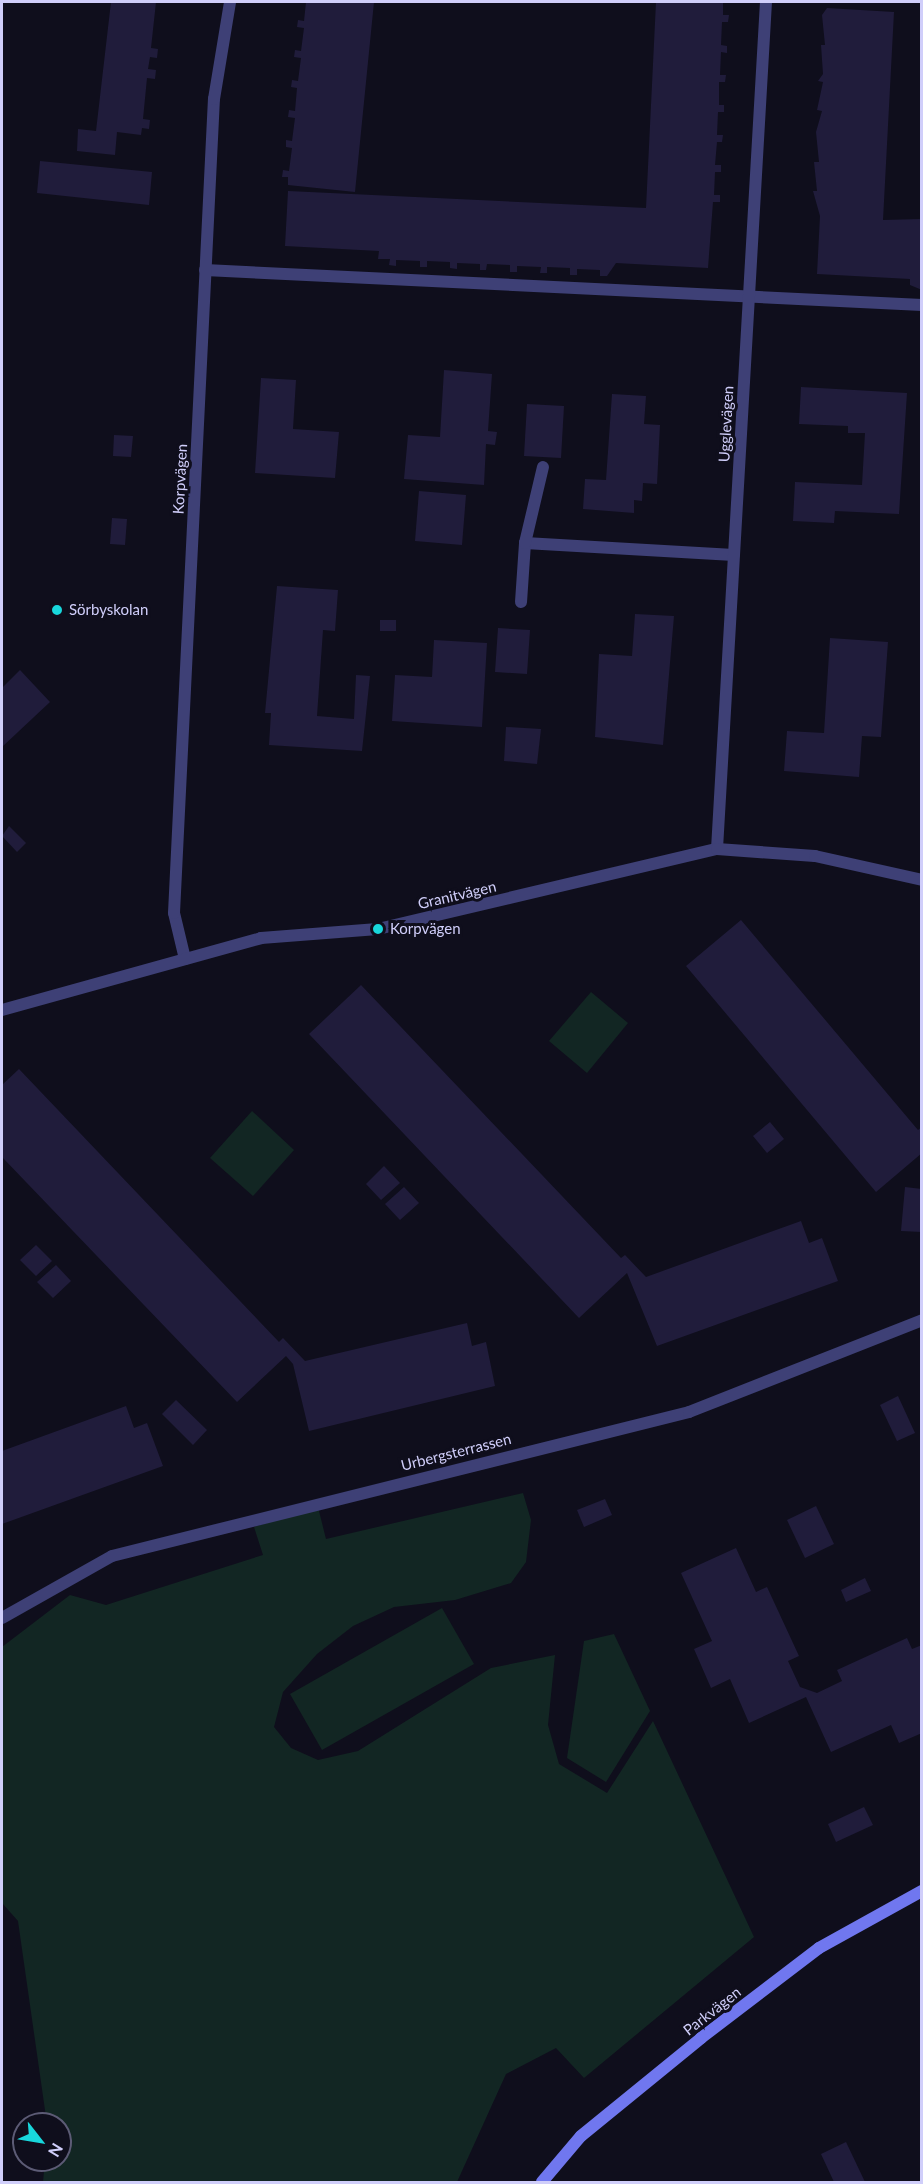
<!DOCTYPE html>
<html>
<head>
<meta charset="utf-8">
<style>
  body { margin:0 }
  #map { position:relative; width:923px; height:2184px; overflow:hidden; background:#0f0e1c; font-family:Lato,sans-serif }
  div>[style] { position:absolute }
  .green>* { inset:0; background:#122623 }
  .building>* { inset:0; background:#201c3b }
  .lane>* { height:12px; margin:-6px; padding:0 6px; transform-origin:6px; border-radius:6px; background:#3e4076 }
  .street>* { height:12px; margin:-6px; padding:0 6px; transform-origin:6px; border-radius:6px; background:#3e4076 }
  .secondary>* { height:12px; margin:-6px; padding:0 6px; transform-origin:6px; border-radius:6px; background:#7077ef }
  .dots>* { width:16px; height:16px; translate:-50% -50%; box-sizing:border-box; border:3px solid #0f0e1c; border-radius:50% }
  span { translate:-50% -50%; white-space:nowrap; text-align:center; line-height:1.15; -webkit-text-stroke:6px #0f0e1c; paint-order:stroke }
  .street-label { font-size:15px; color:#d0cefa }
  .poi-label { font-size:15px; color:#d0cefa }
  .left { translate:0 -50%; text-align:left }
  .frame { position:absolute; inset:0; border:3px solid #d0cefa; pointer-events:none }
  .north { position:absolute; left:12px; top:2112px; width:60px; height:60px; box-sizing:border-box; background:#0f0e1c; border:2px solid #5c5b75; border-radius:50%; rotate:121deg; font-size:16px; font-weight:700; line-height:24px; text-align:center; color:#d0cefa }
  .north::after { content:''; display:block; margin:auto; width:21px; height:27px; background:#18d7dc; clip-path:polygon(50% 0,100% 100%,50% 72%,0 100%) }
</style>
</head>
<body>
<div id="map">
  <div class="green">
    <i style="clip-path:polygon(591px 992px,628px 1023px,587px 1073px,549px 1041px)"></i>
    <i style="clip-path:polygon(252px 1111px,294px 1150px,253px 1196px,210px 1158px)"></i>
    <i style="clip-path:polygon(523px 1493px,531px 1520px,526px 1562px,511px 1583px,455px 1600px,394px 1607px,353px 1626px,317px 1654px,283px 1692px,274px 1727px,291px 1748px,318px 1760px,358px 1751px,491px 1668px,555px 1655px,548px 1725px,559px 1764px,607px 1793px,653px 1721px,754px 1937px,584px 2078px,556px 2048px,506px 2074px,457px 2182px,43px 2182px,45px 2160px,60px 2160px,60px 2124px,47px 2124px,18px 1921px,2px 1903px,2px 1647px,70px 1595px,106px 1605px,263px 1555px,254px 1527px,318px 1507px,326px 1539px)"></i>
    <i style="clip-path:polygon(442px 1608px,474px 1664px,322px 1750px,290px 1694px)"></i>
    <i style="clip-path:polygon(614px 1634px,650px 1711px,606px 1782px,567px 1758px,584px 1641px)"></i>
  </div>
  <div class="building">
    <i style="clip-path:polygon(111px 2px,156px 2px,151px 48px,158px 49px,157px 58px,150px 57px,148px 69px,156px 70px,155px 79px,147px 78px,143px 119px,150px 120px,149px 129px,142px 128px,141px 135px,117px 132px,115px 155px,77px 151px,78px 129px,96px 131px)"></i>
    <i style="clip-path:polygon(306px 2px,374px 2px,355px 192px,288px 185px,288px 177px,282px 177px,283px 170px,289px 171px,292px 148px,286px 147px,286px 140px,292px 141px,295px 118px,288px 117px,289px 110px,295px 111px,297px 88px,291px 87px,292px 80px,298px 81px,301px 58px,294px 57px,295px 50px,301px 51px,304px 28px,297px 27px,298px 20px,304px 21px)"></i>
    <i style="clip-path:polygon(656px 2px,723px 3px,723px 15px,729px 15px,728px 22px,722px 22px,721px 45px,727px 46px,727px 53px,721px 52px,720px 75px,726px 75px,725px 82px,719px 82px,719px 105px,724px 105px,724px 112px,718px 112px,717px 135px,723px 135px,722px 142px,717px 142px,715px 165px,721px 165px,721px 172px,715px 172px,714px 195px,720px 195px,720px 202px,713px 202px,708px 268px,616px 263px,607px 276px,600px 276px,600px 270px,577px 269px,577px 275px,570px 275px,570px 268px,547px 267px,547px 273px,540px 273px,541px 267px,517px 266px,517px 272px,510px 272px,510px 265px,487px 264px,486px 270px,480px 270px,480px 264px,457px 263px,457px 269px,450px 268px,450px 262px,427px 261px,427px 267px,420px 267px,420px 261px,396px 260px,396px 266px,389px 265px,390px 259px,378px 259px,379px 251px,285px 246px,288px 191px,646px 208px)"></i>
    <i style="clip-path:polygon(827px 8px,894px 12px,883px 220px,922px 219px,922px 290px,910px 285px,910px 279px,817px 274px,820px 216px,813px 191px,817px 191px,814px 162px,819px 162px,816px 132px,822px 111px,817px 110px,823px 82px,818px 81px,823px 74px,821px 45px,825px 45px,822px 15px)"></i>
    <i style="clip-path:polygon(40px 161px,152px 172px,149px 205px,37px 193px)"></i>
    <i style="clip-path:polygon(444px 370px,492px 374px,488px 431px,497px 432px,495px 445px,486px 444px,484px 485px,404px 479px,408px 435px,440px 437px)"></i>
    <i style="clip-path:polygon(261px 378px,296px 380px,293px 429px,339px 432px,335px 478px,255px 473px)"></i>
    <i style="clip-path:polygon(801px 387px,907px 393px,899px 514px,835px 511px,834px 523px,793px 521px,795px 482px,862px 485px,865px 433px,848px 433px,848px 426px,799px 424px)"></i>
    <i style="clip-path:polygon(612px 394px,646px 396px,644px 424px,660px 425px,657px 484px,643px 483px,642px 501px,634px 500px,634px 513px,583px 509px,585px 479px,606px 480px)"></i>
    <i style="clip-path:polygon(527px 404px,564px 406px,561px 458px,524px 456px)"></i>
    <i style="clip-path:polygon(114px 435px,133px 436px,131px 457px,113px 456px)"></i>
    <i style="clip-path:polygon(419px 491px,466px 495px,462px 545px,415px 541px)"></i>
    <i style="clip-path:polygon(112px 518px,127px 519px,125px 545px,110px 544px)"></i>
    <i style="clip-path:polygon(277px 586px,338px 590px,335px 631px,323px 630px,317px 716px,354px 719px,356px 675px,370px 676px,362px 751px,269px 745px,271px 713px,265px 713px)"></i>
    <i style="clip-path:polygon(635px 614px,674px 616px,663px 745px,595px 737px,599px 654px,632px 656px)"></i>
    <i style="clip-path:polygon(380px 620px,396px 620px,396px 631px,380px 631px)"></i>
    <i style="clip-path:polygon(498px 628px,530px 630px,527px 674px,495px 672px)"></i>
    <i style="clip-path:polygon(830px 638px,888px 642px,881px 737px,862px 736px,859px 777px,784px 771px,787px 731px,824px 733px)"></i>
    <i style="clip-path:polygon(434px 640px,487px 643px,482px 727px,392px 721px,395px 675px,432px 677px)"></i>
    <i style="clip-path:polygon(20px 670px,50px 702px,2px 747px,2px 688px)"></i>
    <i style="clip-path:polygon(506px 727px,541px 729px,537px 764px,504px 761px)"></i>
    <i style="clip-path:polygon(9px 826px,26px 843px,17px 852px,2px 836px)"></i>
    <i style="clip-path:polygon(741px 920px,918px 1130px,922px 1127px,922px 1153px,876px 1192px,686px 966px)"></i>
    <i style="clip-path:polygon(361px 985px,621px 1258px,625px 1255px,646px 1277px,801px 1221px,809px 1243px,822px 1238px,838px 1281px,657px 1346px,627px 1273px,579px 1318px,309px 1034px)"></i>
    <i style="clip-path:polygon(19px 1069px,279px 1342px,283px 1338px,305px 1361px,467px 1323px,472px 1346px,486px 1342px,495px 1386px,309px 1431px,293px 1364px,286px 1356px,237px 1402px,2px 1157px,2px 1085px)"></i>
    <i style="clip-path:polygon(770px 1122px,784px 1139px,767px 1153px,753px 1136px)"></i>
    <i style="clip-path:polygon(384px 1166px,400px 1183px,381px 1200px,366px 1184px)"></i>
    <i style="clip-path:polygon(404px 1187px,419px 1203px,400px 1220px,385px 1204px)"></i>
    <i style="clip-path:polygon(905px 1187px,922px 1189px,922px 1232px,901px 1231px)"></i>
    <i style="clip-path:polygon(36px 1245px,52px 1261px,36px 1276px,20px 1260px)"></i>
    <i style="clip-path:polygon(56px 1265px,71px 1281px,53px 1298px,37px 1282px)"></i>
    <i style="clip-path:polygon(898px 1396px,915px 1433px,897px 1441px,880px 1405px)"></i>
    <i style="clip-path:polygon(176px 1400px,207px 1430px,193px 1445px,162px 1414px)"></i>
    <i style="clip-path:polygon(126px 1406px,134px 1428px,147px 1423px,163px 1466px,2px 1524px,2px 1451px)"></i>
    <i style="clip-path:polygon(605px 1499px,612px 1515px,584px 1527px,577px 1510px)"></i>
    <i style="clip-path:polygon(816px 1506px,834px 1544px,805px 1558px,787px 1520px)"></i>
    <i style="clip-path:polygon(736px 1548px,756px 1592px,767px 1587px,799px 1656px,788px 1661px,800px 1687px,817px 1693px,842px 1681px,837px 1670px,907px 1638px,912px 1649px,922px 1645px,922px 1733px,899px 1743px,891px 1725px,831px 1752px,806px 1697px,749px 1723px,730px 1679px,711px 1688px,694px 1649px,712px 1641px,681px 1573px)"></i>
    <i style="clip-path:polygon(865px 1578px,871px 1591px,846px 1602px,841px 1590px)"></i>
    <i style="clip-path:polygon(864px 1807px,873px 1825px,836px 1842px,828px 1824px)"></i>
    <i style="clip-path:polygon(846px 2142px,865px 2182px,834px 2182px,821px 2154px)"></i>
  </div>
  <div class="lane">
    <i style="left:205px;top:270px;width:718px;rotate:2.79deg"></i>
    <i style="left:525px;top:543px;width:209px;rotate:3.3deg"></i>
    <i style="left:521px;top:602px;width:59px;rotate:-86.1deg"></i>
    <i style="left:525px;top:543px;width:78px;rotate:-76.7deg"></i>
  </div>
  <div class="street">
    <i style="left:717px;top:849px;width:848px;rotate:-86.69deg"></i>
    <i style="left:185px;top:959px;width:47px;rotate:-103.4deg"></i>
    <i style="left:174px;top:913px;width:815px;rotate:-87.19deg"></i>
    <i style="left:214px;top:99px;width:98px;rotate:-80.6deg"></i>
    <i style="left:2px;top:1010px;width:269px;rotate:-15.5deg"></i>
    <i style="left:261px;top:938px;width:117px;rotate:-4.4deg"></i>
    <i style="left:378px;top:929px;width:348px;rotate:-13.3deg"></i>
    <i style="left:717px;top:849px;width:98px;rotate:4.1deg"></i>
    <i style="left:815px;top:856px;width:110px;rotate:12.6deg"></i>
    <i style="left:2px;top:1618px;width:126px;rotate:-29.4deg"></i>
    <i style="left:112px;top:1556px;width:595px;rotate:-14.01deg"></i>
    <i style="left:689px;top:1412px;width:251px;rotate:-21.5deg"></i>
  </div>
  <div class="secondary">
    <i style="left:542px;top:2182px;width:60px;rotate:-49.7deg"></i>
    <i style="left:581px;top:2136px;width:155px;rotate:-39.2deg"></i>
    <i style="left:701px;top:2038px;width:148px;rotate:-37.3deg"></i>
    <i style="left:819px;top:1948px;width:118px;rotate:-29deg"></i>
  </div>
  <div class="dots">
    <i style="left:57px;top:610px;background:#18d7dc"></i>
    <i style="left:378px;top:929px;background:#18d7dc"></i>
  </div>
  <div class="street-label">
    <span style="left:726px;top:424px;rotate:-87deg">Ugglevägen</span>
    <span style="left:180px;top:479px;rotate:-87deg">Korpvägen</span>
    <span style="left:457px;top:895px;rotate:-13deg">Granitvägen</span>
    <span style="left:456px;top:1452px;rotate:-14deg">Urbergsterrassen</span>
    <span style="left:712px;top:2011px;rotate:-38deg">Parkvägen</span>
  </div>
  <div class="poi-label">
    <span class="left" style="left:69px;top:610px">Sörbyskolan</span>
    <span class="left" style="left:390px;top:929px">Korpvägen</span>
  </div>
  <div class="frame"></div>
  <div class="north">N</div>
</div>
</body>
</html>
